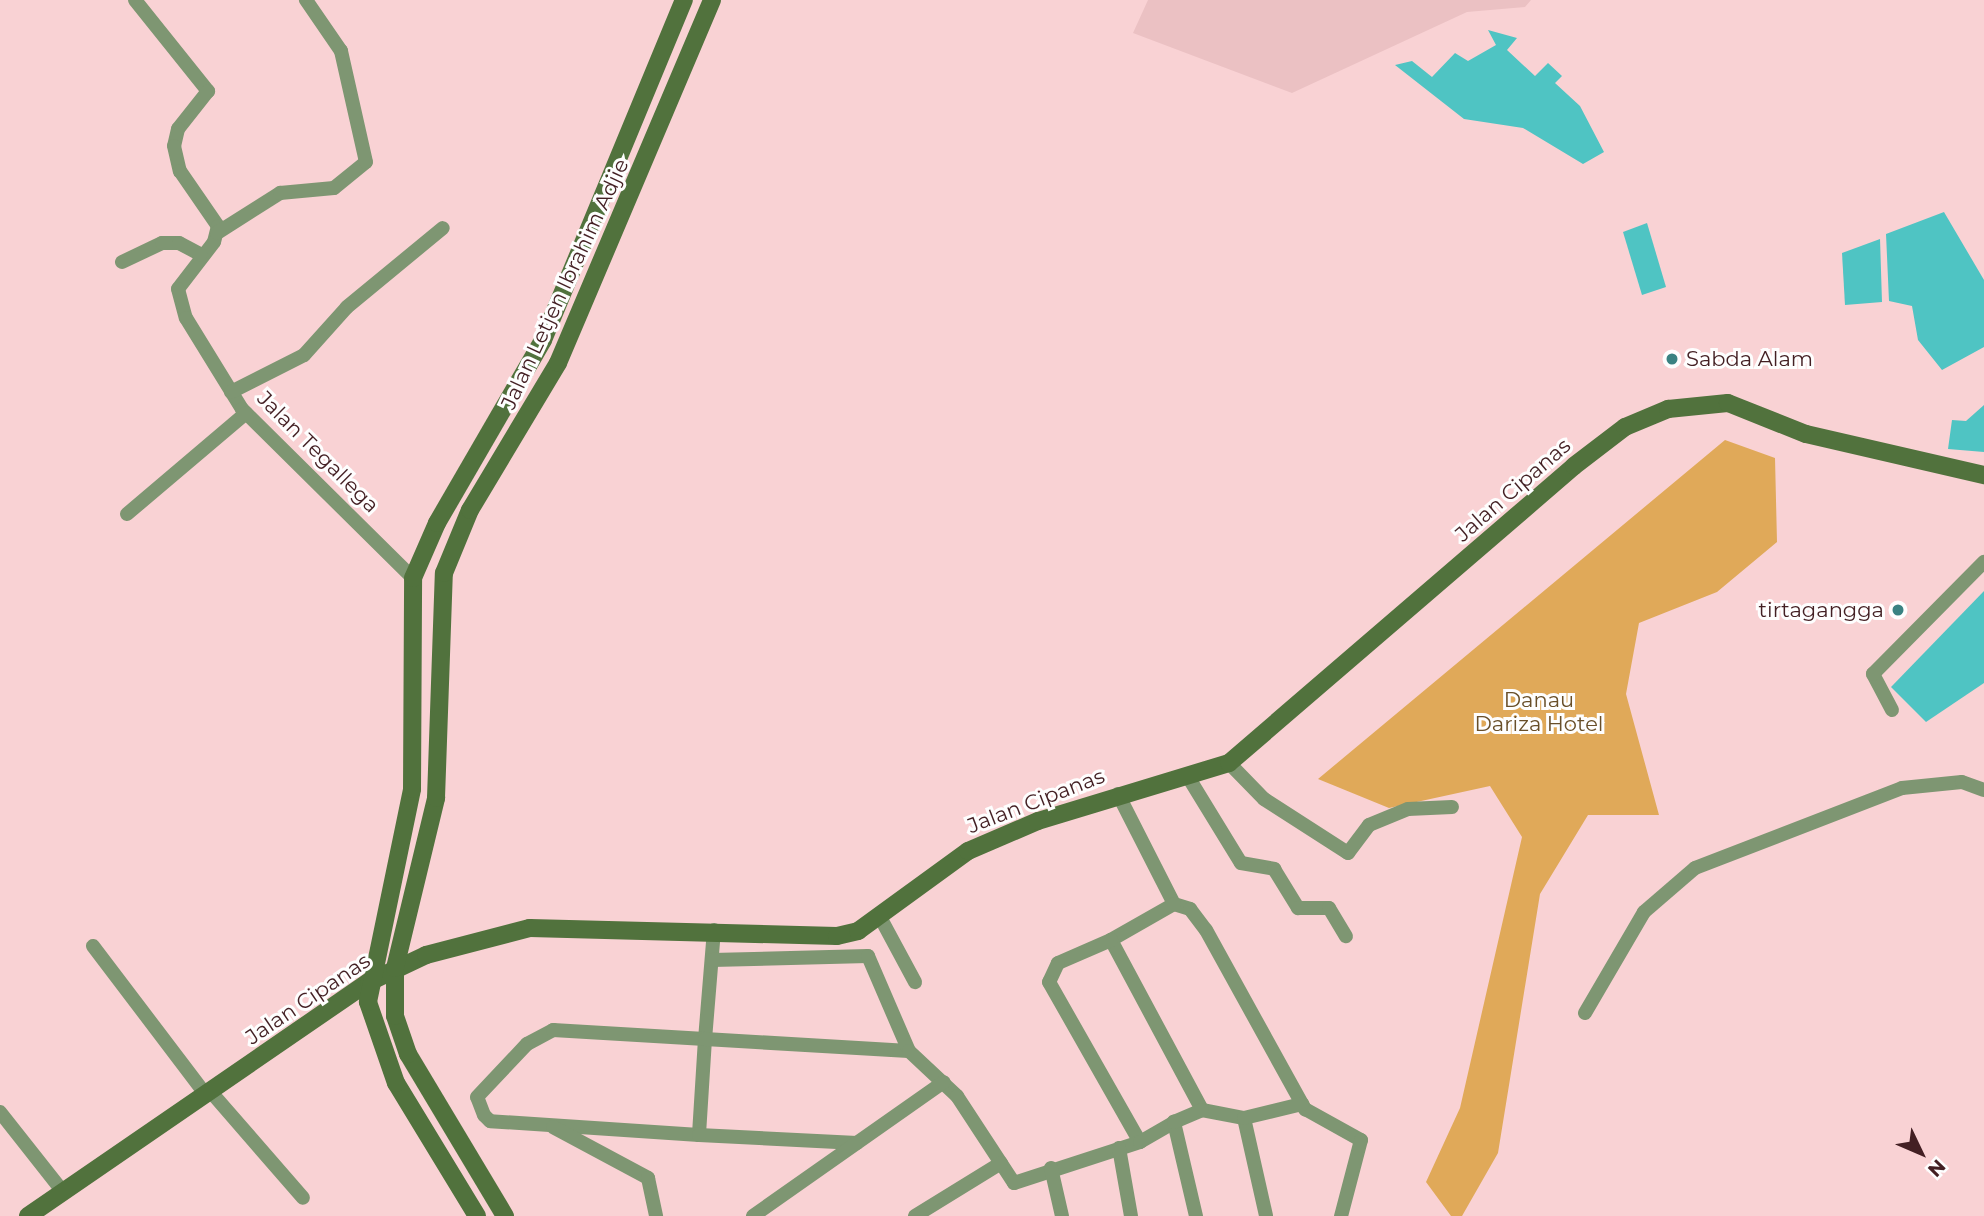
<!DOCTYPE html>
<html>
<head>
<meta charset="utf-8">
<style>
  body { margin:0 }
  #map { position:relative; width:1984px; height:1216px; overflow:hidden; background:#f9d2d4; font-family:Montserrat,sans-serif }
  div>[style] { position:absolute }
  .built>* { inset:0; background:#ebc1c3 }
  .green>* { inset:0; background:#e0a959 }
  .water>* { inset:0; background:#4fc4c3 }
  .street>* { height:14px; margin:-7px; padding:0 7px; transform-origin:7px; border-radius:7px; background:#7e9672 }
  .secondary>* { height:18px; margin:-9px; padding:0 9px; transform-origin:9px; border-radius:9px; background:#51723d }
  .dots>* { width:19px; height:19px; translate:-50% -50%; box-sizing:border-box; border:4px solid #fefefe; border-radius:50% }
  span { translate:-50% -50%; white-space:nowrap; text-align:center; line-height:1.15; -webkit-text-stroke:6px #fefefe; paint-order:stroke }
  .street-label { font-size:21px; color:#431f23 }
  .poi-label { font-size:21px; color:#431f23 }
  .left { translate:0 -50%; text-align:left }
  .right { translate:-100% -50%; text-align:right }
  .park-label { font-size:21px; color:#694f29 }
  .north { position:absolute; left:1886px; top:1118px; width:70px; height:70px; -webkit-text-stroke:5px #fefefe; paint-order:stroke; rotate:134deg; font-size:19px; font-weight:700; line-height:28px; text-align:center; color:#431f23 }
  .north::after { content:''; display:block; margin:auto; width:24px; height:32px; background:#431f23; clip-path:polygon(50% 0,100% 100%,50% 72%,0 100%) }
</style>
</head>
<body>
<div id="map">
  <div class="built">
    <i style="clip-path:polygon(1148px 0,1531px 0,1525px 7px,1467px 12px,1292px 93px,1133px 33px)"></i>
  </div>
  <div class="green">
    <i style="clip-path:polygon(1725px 440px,1775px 458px,1777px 542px,1717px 592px,1639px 623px,1626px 694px,1659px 815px,1588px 815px,1540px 894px,1498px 1153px,1462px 1216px,1451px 1216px,1426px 1182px,1460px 1108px,1522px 837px,1490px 786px,1389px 808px,1318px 779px)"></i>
  </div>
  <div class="water">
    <i style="clip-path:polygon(1488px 30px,1517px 38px,1507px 50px,1535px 76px,1548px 63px,1562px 76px,1555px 83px,1580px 106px,1604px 152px,1583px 164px,1523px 128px,1464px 119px,1395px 65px,1412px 61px,1432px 77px,1455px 53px,1468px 61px,1496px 45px)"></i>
    <i style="clip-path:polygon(1944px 212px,1984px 280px,1984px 347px,1942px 370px,1918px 340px,1912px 306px,1889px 301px,1886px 234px)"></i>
    <i style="clip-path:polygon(1647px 223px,1666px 287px,1642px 295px,1623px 232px)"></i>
    <i style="clip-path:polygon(1880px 239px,1882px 302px,1845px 305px,1842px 253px)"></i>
    <i style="clip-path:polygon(1984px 405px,1984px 452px,1948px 449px,1952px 420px,1966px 421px)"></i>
    <i style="clip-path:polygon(1984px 591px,1984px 683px,1926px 722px,1891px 687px)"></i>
  </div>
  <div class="street">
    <i style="left:135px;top:0;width:117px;rotate:51.3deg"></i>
    <i style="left:208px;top:91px;width:48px;rotate:128.3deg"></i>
    <i style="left:178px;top:129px;width:17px;rotate:103deg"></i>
    <i style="left:174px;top:146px;width:26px;rotate:77deg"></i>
    <i style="left:180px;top:171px;width:67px;rotate:55.4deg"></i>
    <i style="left:218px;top:226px;width:16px;rotate:104deg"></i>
    <i style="left:214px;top:242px;width:59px;rotate:127.5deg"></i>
    <i style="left:178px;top:289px;width:30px;rotate:75deg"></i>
    <i style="left:186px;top:318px;width:107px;rotate:58.4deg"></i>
    <i style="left:242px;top:409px;width:240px;rotate:44.7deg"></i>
    <i style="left:217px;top:233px;width:75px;rotate:-32.4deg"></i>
    <i style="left:280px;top:193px;width:54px;rotate:-5.3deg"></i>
    <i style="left:334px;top:188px;width:41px;rotate:-39.1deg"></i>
    <i style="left:366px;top:162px;width:114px;rotate:-102.7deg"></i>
    <i style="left:341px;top:51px;width:62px;rotate:-124.5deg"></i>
    <i style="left:122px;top:262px;width:44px;rotate:-25.4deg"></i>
    <i style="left:162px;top:243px;width:17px"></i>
    <i style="left:179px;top:243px;width:24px;rotate:28deg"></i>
    <i style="left:231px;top:392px;width:82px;rotate:-26.9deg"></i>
    <i style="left:304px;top:355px;width:64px;rotate:-48.1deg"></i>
    <i style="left:347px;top:307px;width:124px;rotate:-39.5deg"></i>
    <i style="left:127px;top:514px;width:156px;rotate:-40.3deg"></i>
    <i style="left:1892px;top:710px;width:41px;rotate:-117.8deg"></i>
    <i style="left:1873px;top:674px;width:158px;rotate:-45.3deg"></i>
    <i style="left:1229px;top:763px;width:50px;rotate:45.8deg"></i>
    <i style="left:1264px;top:799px;width:100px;rotate:32.7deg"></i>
    <i style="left:1348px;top:853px;width:35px;rotate:-53deg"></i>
    <i style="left:1369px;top:825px;width:42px;rotate:-22.3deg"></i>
    <i style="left:1408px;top:809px;width:44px;rotate:-2.6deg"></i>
    <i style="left:1187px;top:775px;width:103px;rotate:58.5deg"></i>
    <i style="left:1241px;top:863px;width:34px;rotate:10deg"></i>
    <i style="left:1274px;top:869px;width:46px;rotate:58.4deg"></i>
    <i style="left:1298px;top:908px;width:31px"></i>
    <i style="left:1329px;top:908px;width:33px;rotate:59deg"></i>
    <i style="left:1118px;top:794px;width:123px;rotate:63deg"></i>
    <i style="left:1174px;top:904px;width:17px;rotate:17deg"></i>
    <i style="left:1190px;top:909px;width:26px;rotate:53deg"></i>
    <i style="left:1206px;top:930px;width:205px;rotate:61.1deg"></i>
    <i style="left:1305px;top:1109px;width:64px;rotate:29deg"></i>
    <i style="left:1361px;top:1140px;width:79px;rotate:104.7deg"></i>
    <i style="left:1174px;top:904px;width:73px;rotate:150.3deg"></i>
    <i style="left:1111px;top:940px;width:193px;rotate:61.8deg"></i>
    <i style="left:880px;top:917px;width:74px;rotate:61.7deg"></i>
    <i style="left:714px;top:930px;width:109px;rotate:94.7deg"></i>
    <i style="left:705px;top:1039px;width:96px;rotate:93.6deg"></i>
    <i style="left:699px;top:1135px;width:209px;rotate:-176.2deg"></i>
    <i style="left:490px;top:1121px;width:8px;rotate:-135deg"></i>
    <i style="left:484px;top:1115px;width:19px;rotate:-111deg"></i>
    <i style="left:477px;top:1097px;width:73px;rotate:-46.7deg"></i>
    <i style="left:527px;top:1044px;width:30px;rotate:-28deg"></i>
    <i style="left:553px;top:1030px;width:152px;rotate:3.4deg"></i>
    <i style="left:705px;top:1039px;width:204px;rotate:3.4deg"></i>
    <i style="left:1111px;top:940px;width:58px;rotate:156.5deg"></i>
    <i style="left:1058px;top:963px;width:21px;rotate:115deg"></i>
    <i style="left:1049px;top:982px;width:184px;rotate:60.4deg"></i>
    <i style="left:93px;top:946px;width:187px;rotate:52.8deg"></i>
    <i style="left:712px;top:960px;width:156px;rotate:-1.5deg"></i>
    <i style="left:868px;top:956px;width:103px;rotate:66.7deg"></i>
    <i style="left:909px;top:1051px;width:66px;rotate:43.2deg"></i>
    <i style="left:957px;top:1096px;width:104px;rotate:56.8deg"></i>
    <i style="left:1014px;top:1183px;width:133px;rotate:-18deg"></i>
    <i style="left:1140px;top:1142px;width:39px;rotate:-30deg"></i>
    <i style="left:1585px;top:1013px;width:117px;rotate:-59.7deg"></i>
    <i style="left:1644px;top:912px;width:67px;rotate:-40.8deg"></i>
    <i style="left:1695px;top:868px;width:222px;rotate:-21.1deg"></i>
    <i style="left:1902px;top:788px;width:60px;rotate:-5.7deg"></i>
    <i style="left:1962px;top:782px;width:23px;rotate:20deg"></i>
    <i style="left:211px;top:1092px;width:140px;rotate:49deg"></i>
    <i style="left:1202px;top:1110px;width:43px;rotate:10.8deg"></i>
    <i style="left:1244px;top:1118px;width:100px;rotate:77.3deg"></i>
    <i style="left:0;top:1112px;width:103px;rotate:51.7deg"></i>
    <i style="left:1244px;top:1118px;width:60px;rotate:-13.6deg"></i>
    <i style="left:553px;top:1127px;width:108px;rotate:28.2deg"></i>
    <i style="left:648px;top:1178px;width:39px;rotate:78deg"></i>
    <i style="left:699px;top:1135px;width:158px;rotate:2.9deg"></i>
    <i style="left:1119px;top:1148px;width:69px;rotate:80deg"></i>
    <i style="left:1051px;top:1168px;width:49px;rotate:77.1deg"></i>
    <i style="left:753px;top:1216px;width:233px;rotate:-35.1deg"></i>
    <i style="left:915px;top:1216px;width:101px;rotate:-31.6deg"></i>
    <i style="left:1196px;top:1216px;width:97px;rotate:-103.2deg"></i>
    <i style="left:1174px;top:1122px;width:30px;rotate:-23deg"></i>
  </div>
  <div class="secondary">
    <i style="left:28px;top:1216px;width:414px;rotate:-34.5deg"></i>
    <i style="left:369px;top:982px;width:63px;rotate:-25.3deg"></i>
    <i style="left:426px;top:955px;width:107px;rotate:-14.6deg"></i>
    <i style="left:530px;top:928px;width:307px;rotate:1.5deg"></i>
    <i style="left:837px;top:936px;width:22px;rotate:-13deg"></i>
    <i style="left:858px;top:931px;width:136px;rotate:-36deg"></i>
    <i style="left:968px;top:851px;width:76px;rotate:-23.2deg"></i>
    <i style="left:1038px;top:821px;width:200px;rotate:-16.9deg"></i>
    <i style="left:1229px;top:763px;width:455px;rotate:-40.7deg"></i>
    <i style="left:1574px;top:466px;width:64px;rotate:-37.4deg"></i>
    <i style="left:1625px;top:427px;width:47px;rotate:-22.7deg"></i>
    <i style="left:1668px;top:409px;width:60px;rotate:-5.7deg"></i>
    <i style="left:1728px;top:403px;width:84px;rotate:21.7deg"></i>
    <i style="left:1806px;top:434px;width:183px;rotate:13deg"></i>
    <i style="left:477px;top:1216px;width:156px;rotate:-121.3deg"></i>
    <i style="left:396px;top:1083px;width:86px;rotate:-109.1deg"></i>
    <i style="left:368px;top:1002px;width:217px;rotate:-78.3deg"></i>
    <i style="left:412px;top:789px;width:211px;rotate:-89.7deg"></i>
    <i style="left:413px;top:578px;width:60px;rotate:-66.4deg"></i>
    <i style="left:437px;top:523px;width:211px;rotate:-59.9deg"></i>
    <i style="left:543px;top:340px;width:368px;rotate:-67.5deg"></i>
    <i style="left:505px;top:1216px;width:189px;rotate:-120.9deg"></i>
    <i style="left:408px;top:1054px;width:40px;rotate:-108.9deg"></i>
    <i style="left:395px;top:1016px;width:48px;rotate:-90deg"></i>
    <i style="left:395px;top:968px;width:175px;rotate:-76.4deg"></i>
    <i style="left:436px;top:798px;width:225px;rotate:-88deg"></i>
    <i style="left:444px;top:573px;width:68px;rotate:-67.6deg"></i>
    <i style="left:470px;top:510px;width:171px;rotate:-59.1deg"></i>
    <i style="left:558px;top:363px;width:394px;rotate:-67deg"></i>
  </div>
  <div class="dots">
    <i style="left:1672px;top:359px;background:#3a8282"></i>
    <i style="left:1898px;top:610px;background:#3a8282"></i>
  </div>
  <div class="street-label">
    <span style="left:565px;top:284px;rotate:-65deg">Jalan Letjen Ibrahim Adjie</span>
    <span style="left:318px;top:452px;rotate:45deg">Jalan Tegallega</span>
    <span style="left:1513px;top:490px;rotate:-41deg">Jalan Cipanas</span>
    <span style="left:1036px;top:801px;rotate:-21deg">Jalan Cipanas</span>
    <span style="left:308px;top:999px;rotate:-34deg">Jalan Cipanas</span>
  </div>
  <div class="poi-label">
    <span class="left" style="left:1686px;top:359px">Sabda Alam</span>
    <span class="right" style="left:1884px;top:610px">tirtagangga</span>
  </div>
  <div class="park-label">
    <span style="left:1539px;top:712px">Danau<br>Dariza Hotel</span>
  </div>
  <div class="north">N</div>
</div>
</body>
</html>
